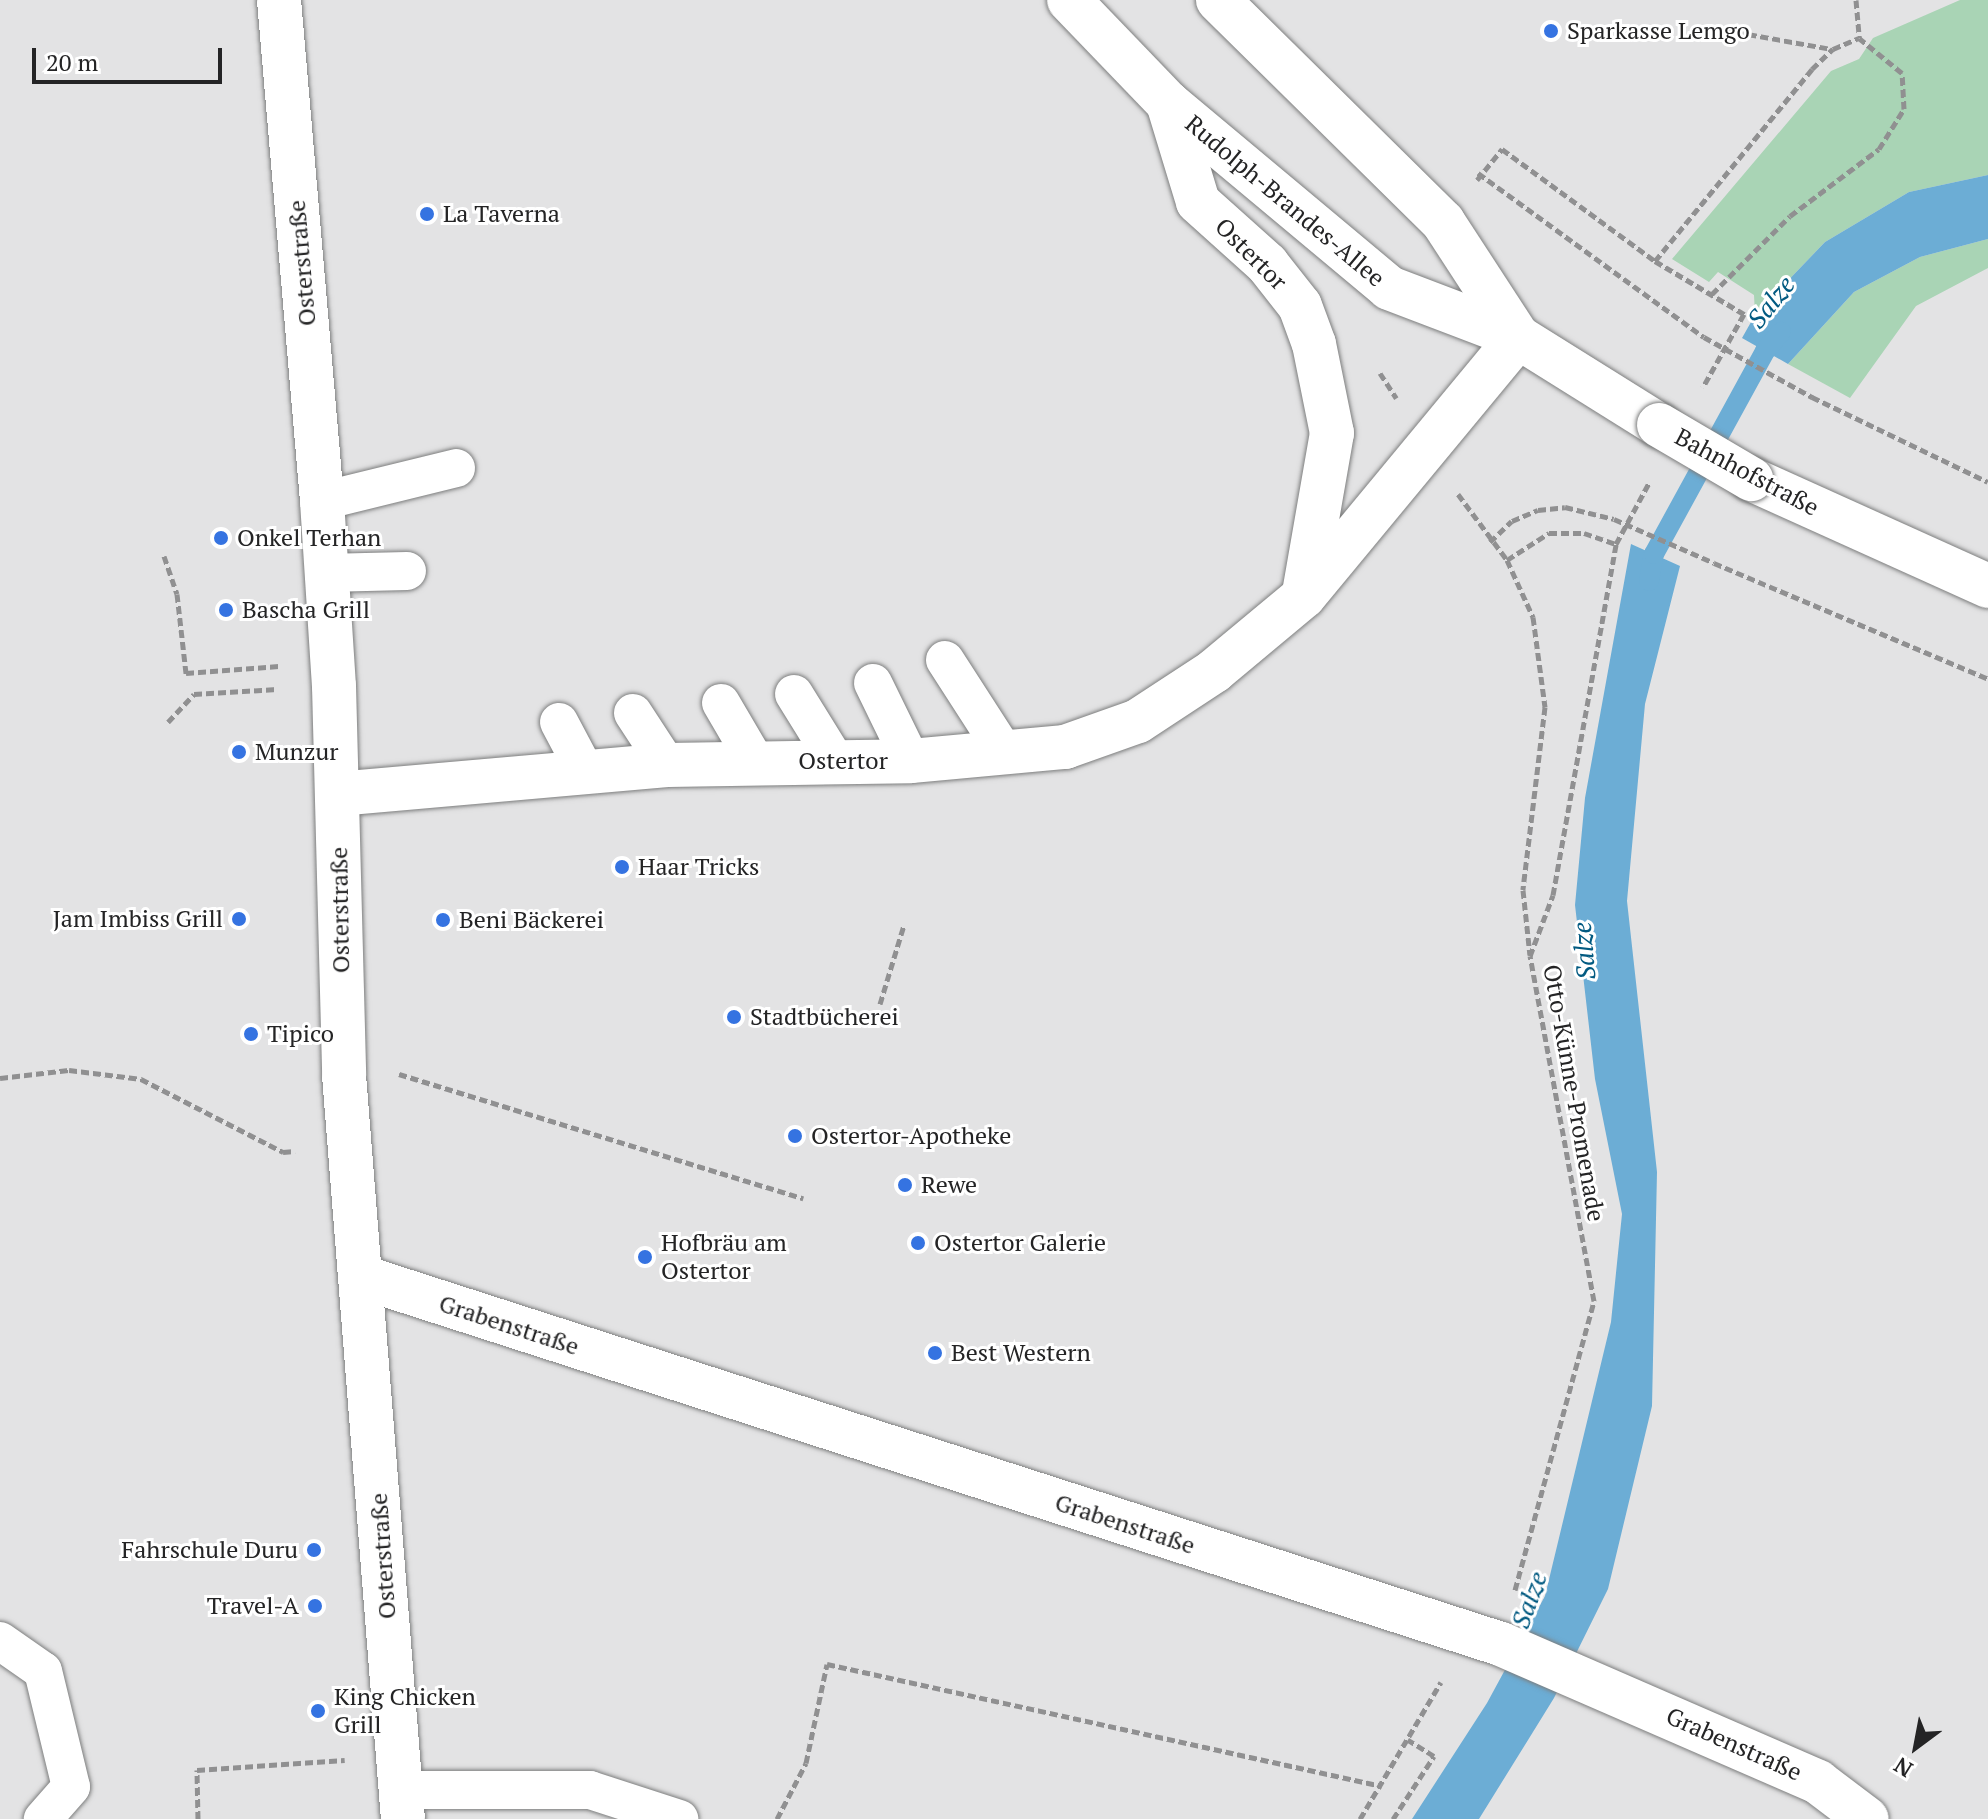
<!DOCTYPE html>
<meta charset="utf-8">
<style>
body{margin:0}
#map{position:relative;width:1988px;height:1819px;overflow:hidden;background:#e3e3e4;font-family:"PT Serif",serif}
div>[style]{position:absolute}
.green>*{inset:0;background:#a9d4b5}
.water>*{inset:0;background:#6cadd5}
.stream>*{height:20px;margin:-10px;padding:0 10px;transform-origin:10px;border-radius:10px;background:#6cadd5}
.path>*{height:5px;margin-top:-2.5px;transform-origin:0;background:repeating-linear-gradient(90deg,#909091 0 8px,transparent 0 12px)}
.roads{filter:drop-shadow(0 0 2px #7d7e7e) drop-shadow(0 0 2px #7d7e7e)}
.lane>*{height:38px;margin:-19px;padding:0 19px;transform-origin:19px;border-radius:19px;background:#fff}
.street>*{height:44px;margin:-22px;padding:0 22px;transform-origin:22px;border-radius:22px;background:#fff}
.secondary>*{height:44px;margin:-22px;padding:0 22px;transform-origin:22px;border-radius:22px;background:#fff}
.path-bridge>*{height:5px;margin-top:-2.5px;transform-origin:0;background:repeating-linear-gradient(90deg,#909091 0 8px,transparent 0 12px)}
.bridges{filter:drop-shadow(0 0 2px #7d7e7e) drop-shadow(0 0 2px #7d7e7e)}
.secondary-bridge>*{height:44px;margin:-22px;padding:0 22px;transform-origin:22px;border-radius:22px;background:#fff}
.dots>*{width:22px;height:22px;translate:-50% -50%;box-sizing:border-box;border:4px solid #fff;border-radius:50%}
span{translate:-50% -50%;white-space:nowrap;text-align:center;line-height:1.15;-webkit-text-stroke:6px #fff;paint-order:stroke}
.poi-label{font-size:24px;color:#242425}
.left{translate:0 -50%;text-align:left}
.right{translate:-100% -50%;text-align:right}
.street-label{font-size:24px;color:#242425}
.water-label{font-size:26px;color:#025a81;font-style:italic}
.north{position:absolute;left:1876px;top:1707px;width:80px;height:80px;-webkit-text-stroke:6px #fff;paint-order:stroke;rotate:212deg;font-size:22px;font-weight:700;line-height:32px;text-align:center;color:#242425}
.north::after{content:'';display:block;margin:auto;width:28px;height:36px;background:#242425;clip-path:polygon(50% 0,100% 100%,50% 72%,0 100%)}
.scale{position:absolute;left:32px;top:48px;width:190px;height:36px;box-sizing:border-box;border:4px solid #242425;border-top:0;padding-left:10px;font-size:24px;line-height:28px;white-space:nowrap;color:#242425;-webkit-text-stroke:6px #fff;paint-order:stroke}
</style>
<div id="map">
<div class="green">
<div style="clip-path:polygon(1960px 0,1988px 0,1988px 175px,1909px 192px,1825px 242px,1755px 315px,1754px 295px,1718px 272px,1709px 282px,1672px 259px,1831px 71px,1859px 59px,1873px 38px)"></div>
<div style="clip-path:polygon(1988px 239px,1988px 268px,1916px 306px,1850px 398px,1788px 364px,1854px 292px,1920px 257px)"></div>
</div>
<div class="water">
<div style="clip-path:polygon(1988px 175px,1988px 239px,1920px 257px,1854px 292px,1788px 364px,1742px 338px,1755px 315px,1825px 242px,1909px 192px)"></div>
<div style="clip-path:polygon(1631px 544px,1680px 566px,1645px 704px,1627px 901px,1657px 1172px,1652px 1406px,1608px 1589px,1554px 1698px,1479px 1819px,1412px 1819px,1487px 1703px,1545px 1596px,1611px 1322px,1622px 1214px,1595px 1079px,1575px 905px,1585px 798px)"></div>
</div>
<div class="stream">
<div style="left:1649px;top:581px;width:27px;rotate:-80deg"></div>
<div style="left:1654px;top:554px;width:231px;rotate:-61.3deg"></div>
<div style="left:1765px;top:351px;width:25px;rotate:-50deg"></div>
</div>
<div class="path">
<div style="left:1856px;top:0;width:38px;rotate:85deg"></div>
<div style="left:1725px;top:30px;width:109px;rotate:10.1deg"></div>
<div style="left:1478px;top:173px;width:279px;rotate:36deg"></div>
<div style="left:1477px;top:180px;width:40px;rotate:-51deg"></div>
<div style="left:1502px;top:149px;width:190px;rotate:36.2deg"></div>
<div style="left:1655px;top:261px;width:248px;rotate:-50.7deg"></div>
<div style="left:1812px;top:69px;width:29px;rotate:-44deg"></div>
<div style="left:1833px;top:49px;width:28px;rotate:-23deg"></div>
<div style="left:1655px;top:261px;width:104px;rotate:30.8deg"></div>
<div style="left:1744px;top:314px;width:84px;rotate:119.3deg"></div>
<div style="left:1712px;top:294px;width:110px;rotate:-45deg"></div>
<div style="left:1790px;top:216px;width:111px;rotate:-37deg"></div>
<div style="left:1879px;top:149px;width:47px;rotate:-58deg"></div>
<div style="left:1904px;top:109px;width:36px;rotate:-93deg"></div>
<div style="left:1902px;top:73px;width:55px;rotate:-140.9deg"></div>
<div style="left:1380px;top:373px;width:30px;rotate:57deg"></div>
<div style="left:1812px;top:397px;width:195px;rotate:25.8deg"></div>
<div style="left:1458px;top:494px;width:82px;rotate:53.4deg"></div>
<div style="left:1507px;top:560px;width:63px;rotate:65.5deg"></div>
<div style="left:1533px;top:617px;width:91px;rotate:82.4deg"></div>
<div style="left:1545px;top:707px;width:184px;rotate:96.9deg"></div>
<div style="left:1523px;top:890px;width:65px;rotate:83.9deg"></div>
<div style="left:1490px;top:542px;width:30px;rotate:-44deg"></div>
<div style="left:1512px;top:521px;width:28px;rotate:-23deg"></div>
<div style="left:1538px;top:510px;width:27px;rotate:-6deg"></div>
<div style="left:1565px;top:507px;width:50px;rotate:13.8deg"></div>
<div style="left:164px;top:556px;width:40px;rotate:71.1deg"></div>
<div style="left:177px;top:594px;width:80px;rotate:83.5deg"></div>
<div style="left:186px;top:673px;width:93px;rotate:-4.3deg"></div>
<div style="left:1507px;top:560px;width:50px;rotate:-32.7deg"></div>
<div style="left:1549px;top:533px;width:35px"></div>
<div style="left:1584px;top:533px;width:34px;rotate:19deg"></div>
<div style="left:1714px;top:563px;width:298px;rotate:22.9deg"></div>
<div style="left:168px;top:722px;width:38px;rotate:-47deg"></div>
<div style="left:194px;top:694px;width:83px;rotate:-3.4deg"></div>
<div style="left:880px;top:1004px;width:83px;rotate:-73.1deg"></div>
<div style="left:399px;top:1074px;width:423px;rotate:17.1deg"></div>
<div style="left:0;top:1078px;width:69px;rotate:-6.6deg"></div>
<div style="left:69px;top:1070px;width:73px;rotate:7.1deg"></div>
<div style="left:141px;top:1079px;width:160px;rotate:27.2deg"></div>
<div style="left:283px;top:1152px;width:12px;rotate:-5deg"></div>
<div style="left:1515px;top:1590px;width:300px;rotate:-74.7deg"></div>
<div style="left:1594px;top:1301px;width:351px;rotate:-100.5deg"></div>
<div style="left:1530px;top:956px;width:65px;rotate:-69.3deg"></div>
<div style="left:1553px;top:895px;width:357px;rotate:-79.8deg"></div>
<div style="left:1616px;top:544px;width:69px;rotate:-61.6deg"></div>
<div style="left:198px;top:1819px;width:49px;rotate:-91.2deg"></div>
<div style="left:197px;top:1770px;width:148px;rotate:-3.9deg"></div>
<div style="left:777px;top:1819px;width:63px;rotate:-62.6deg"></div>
<div style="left:806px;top:1763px;width:101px;rotate:-78deg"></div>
<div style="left:827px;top:1664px;width:568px;rotate:12.4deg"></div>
<div style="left:1360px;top:1819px;width:159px;rotate:-59.4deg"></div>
<div style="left:1393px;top:1819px;width:75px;rotate:-56.9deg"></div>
<div style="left:1434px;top:1756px;width:31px;rotate:-148deg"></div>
</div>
<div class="roads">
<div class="lane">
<div style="left:322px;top:501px;width:138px;rotate:-13.8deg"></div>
<div style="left:325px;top:573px;width:82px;rotate:-1.4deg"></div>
<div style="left:945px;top:660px;width:111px;rotate:57.2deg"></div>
<div style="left:873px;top:683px;width:87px;rotate:64deg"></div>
<div style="left:794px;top:694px;width:78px;rotate:58.2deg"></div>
<div style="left:721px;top:703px;width:67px;rotate:59.6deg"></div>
<div style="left:633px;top:713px;width:62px;rotate:56.8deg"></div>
<div style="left:559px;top:722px;width:58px;rotate:62.1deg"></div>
<div style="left:0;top:1641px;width:52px;rotate:34.9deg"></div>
<div style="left:43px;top:1671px;width:119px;rotate:76.4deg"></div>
<div style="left:71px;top:1787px;width:43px;rotate:131.2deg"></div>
<div style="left:401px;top:1790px;width:189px"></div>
<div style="left:590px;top:1790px;width:94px;rotate:18deg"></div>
</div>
<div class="street">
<div style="left:279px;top:0;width:503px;rotate:85.09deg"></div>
<div style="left:322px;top:501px;width:185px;rotate:86.3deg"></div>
<div style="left:334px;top:686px;width:389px;rotate:88.5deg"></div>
<div style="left:344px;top:1075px;width:746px;rotate:85.47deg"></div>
<div style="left:1168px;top:103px;width:103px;rotate:73.1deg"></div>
<div style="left:1198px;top:202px;width:93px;rotate:41.9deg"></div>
<div style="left:1267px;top:264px;width:53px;rotate:51.8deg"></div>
<div style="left:1300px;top:306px;width:40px;rotate:69.8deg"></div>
<div style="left:1314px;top:344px;width:91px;rotate:78.6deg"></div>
<div style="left:1332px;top:433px;width:163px;rotate:99.9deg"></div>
<div style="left:337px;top:794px;width:331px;rotate:-5deg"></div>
<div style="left:667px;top:765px;width:244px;rotate:-0.9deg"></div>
<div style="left:911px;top:761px;width:155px;rotate:-5.2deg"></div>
<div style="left:1065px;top:747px;width:77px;rotate:-19.6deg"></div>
<div style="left:1138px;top:721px;width:91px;rotate:-33.3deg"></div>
<div style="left:1214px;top:671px;width:117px;rotate:-39.8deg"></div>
<div style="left:1304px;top:596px;width:336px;rotate:-50.4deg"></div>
<div style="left:362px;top:1277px;width:1197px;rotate:17.86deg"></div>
<div style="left:1501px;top:1644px;width:346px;rotate:23.5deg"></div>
<div style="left:1818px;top:1782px;width:61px;rotate:37.1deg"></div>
</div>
<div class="secondary">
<div style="left:1069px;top:0;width:143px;rotate:46.1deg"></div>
<div style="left:1168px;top:103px;width:288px;rotate:39.9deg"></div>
<div style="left:1389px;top:288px;width:138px;rotate:20.8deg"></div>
<div style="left:1518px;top:337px;width:166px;rotate:32deg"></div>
<div style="left:1218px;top:0;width:316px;rotate:44.6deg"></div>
<div style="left:1443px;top:222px;width:137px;rotate:56.9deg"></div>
<div style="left:1751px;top:479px;width:260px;rotate:24.3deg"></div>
</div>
</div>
<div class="path-bridge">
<div style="left:1704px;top:337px;width:124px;rotate:29.1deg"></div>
<div style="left:1614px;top:519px;width:109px;rotate:23.7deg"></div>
</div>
<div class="bridges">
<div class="secondary-bridge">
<div style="left:1659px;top:425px;width:107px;rotate:30.4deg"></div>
</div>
</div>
<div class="dots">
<div style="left:1551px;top:31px;background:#3573e1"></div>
<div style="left:427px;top:214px;background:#3573e1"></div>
<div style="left:221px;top:538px;background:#3573e1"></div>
<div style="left:226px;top:610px;background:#3573e1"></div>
<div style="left:239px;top:752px;background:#3573e1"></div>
<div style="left:622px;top:867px;background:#3573e1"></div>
<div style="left:239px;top:919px;background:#3573e1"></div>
<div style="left:443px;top:920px;background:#3573e1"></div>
<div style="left:734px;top:1017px;background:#3573e1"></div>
<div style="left:251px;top:1034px;background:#3573e1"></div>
<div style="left:795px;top:1136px;background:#3573e1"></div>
<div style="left:905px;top:1185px;background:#3573e1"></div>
<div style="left:918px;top:1243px;background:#3573e1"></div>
<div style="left:645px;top:1257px;background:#3573e1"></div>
<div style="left:935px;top:1353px;background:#3573e1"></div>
<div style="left:314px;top:1550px;background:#3573e1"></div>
<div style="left:315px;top:1606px;background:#3573e1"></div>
<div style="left:318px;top:1711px;background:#3573e1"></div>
</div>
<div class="poi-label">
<span class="left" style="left:1567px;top:31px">Sparkasse Lemgo</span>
<span class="left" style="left:443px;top:214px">La Taverna</span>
<span class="left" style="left:237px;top:538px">Onkel Terhan</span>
<span class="left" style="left:242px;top:610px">Bascha Grill</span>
<span class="left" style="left:255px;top:752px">Munzur</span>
<span class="left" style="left:638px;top:867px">Haar Tricks</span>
<span class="right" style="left:223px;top:919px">Jam Imbiss Grill</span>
<span class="left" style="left:459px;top:920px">Beni Bäckerei</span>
<span class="left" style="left:750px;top:1017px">Stadtbücherei</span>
<span class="left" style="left:267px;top:1034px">Tipico</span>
<span class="left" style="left:811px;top:1136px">Ostertor-Apotheke</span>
<span class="left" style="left:921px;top:1185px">Rewe</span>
<span class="left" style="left:661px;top:1257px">Hofbräu am<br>Ostertor</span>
<span class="left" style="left:934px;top:1243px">Ostertor Galerie</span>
<span class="left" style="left:951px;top:1353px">Best Western</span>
<span class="right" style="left:298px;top:1550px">Fahrschule Duru</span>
<span class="right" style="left:299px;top:1606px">Travel-A</span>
<span class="left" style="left:334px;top:1711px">King Chicken<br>Grill</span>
</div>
<div class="street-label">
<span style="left:1285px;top:201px;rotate:40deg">Rudolph-Brandes-Allee</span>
<span style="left:1251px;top:254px;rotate:45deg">Ostertor</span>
<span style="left:302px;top:263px;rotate:-95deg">Osterstraße</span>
<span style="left:1747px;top:472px;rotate:28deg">Bahnhofstraße</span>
<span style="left:843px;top:761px">Ostertor</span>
<span style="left:340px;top:910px;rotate:-91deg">Osterstraße</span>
<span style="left:1574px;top:1093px;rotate:80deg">Otto-Künne-Promenade</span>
<span style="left:509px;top:1325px;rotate:18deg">Grabenstraße</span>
<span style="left:1125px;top:1524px;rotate:18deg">Grabenstraße</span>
<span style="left:383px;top:1556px;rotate:-94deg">Osterstraße</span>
<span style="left:1734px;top:1744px;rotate:24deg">Grabenstraße</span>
</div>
<div class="water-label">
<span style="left:1771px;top:302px;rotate:-51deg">Salze</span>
<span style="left:1584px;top:951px;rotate:-95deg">Salze</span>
<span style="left:1529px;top:1600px;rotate:-70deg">Salze</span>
</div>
<div class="north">N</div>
<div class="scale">20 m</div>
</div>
